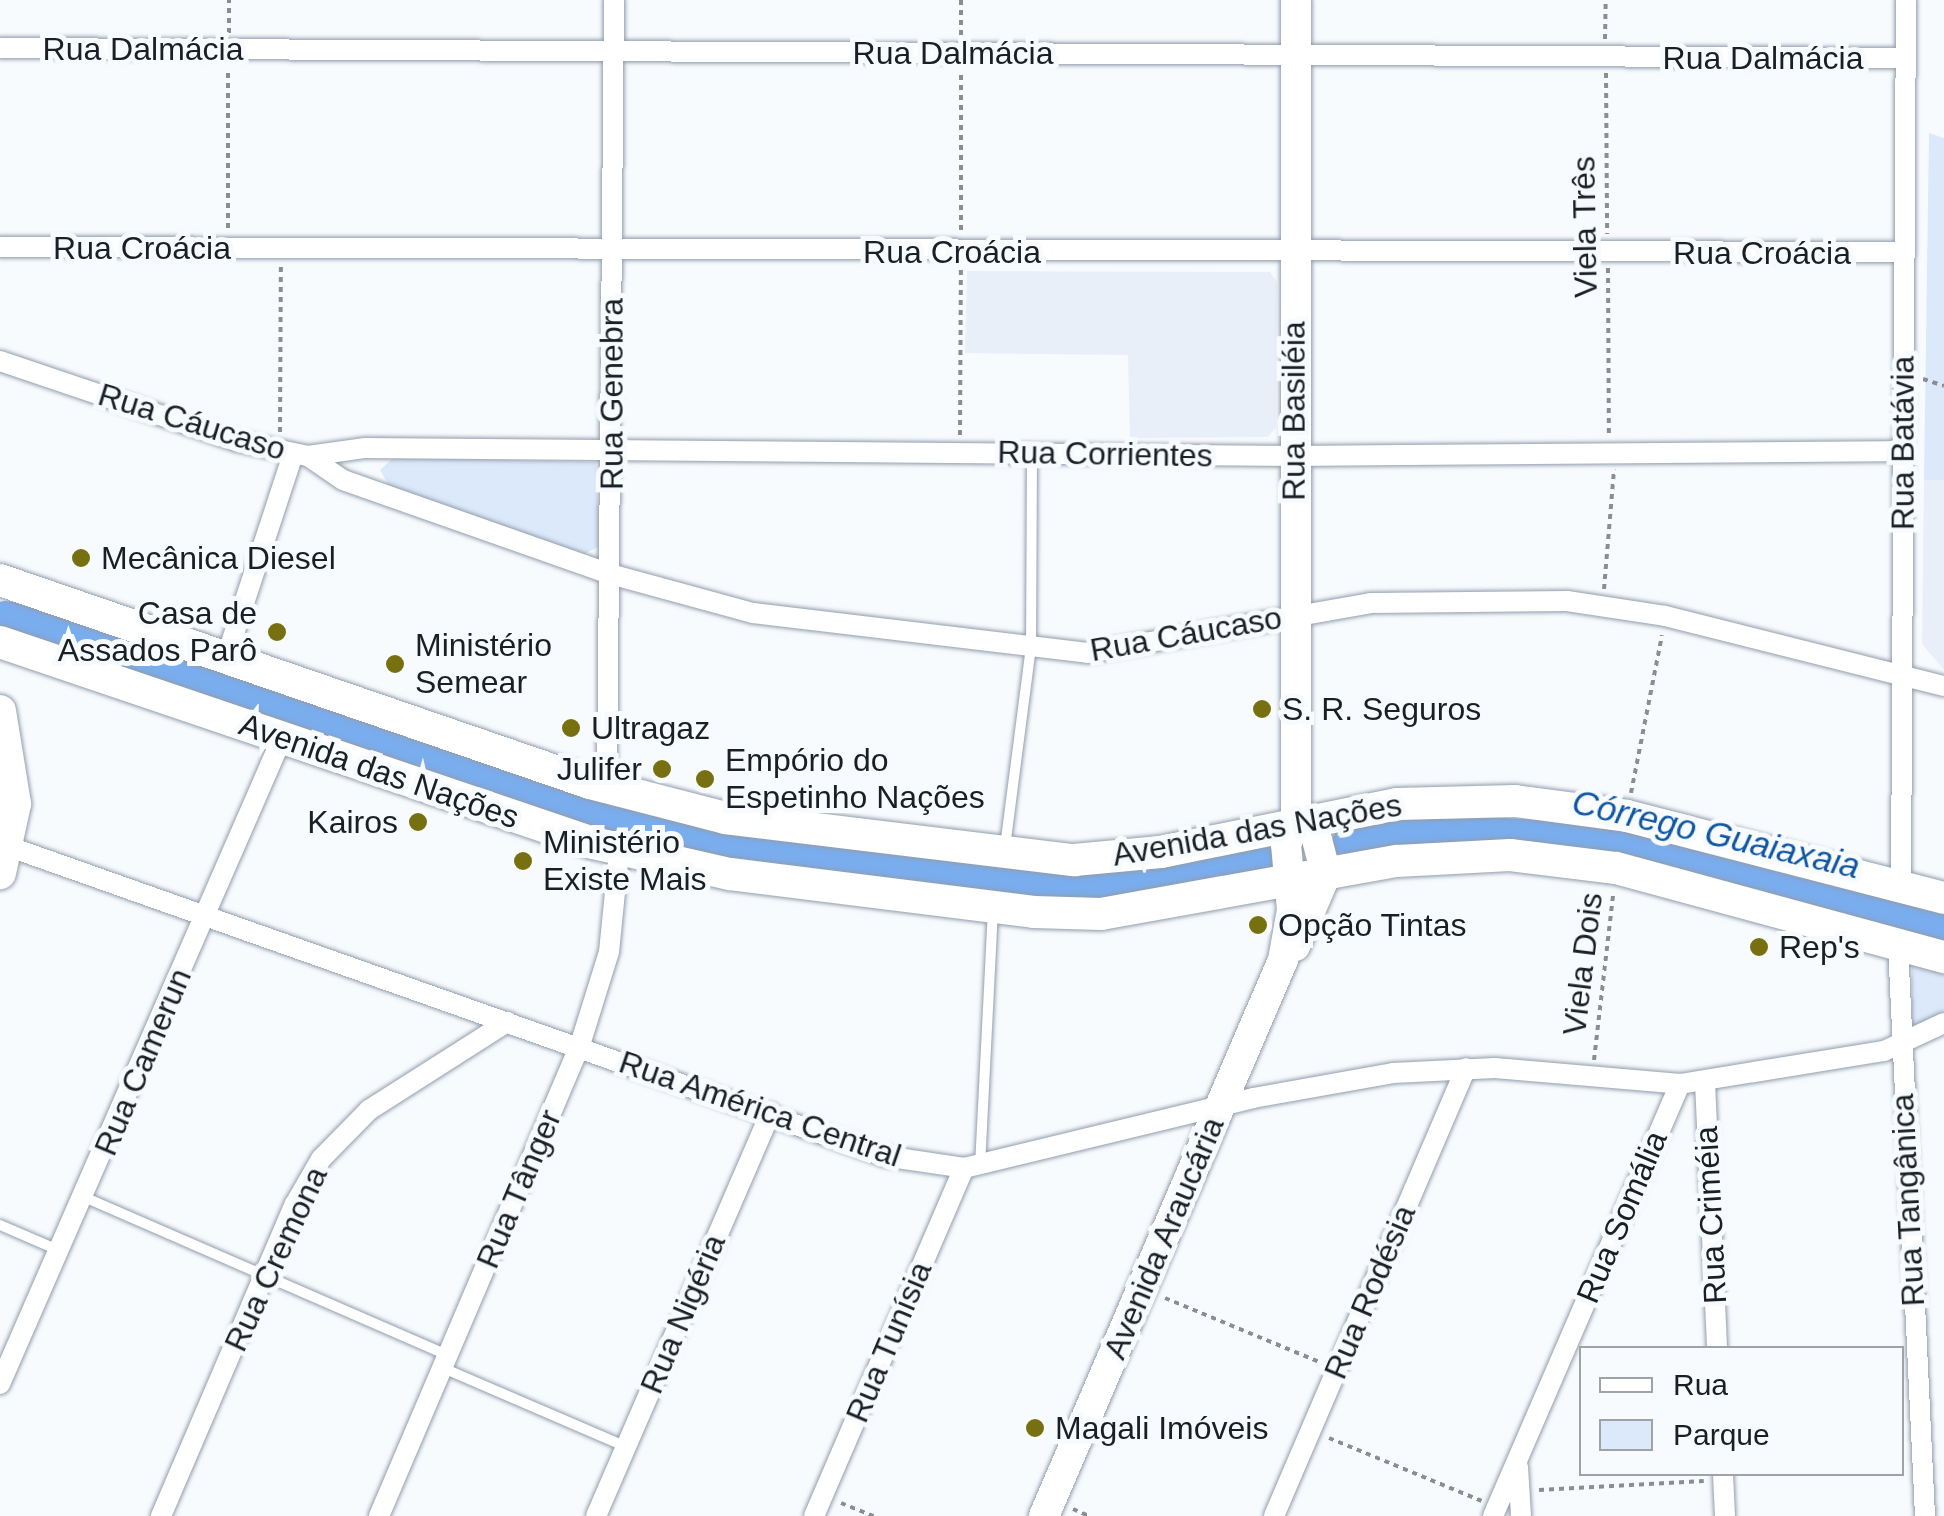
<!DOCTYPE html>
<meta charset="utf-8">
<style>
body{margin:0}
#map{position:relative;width:1944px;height:1516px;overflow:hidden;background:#f8fbfe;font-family:Arial,sans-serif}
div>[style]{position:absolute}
.built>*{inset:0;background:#e8eff8}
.green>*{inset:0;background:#dce9fa}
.river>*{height:32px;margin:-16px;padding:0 16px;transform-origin:16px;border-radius:16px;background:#7aadee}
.path>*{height:4px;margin-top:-2px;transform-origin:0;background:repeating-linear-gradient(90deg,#8a8e92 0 5px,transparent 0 10px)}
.roads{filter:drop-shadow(0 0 2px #919dac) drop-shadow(0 0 2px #919dac)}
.lane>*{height:10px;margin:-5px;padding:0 5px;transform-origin:5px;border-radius:5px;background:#fff}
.street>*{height:20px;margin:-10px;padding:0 10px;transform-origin:10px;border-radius:10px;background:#fff}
.secondary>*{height:30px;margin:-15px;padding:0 15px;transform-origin:15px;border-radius:15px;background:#fff}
.primary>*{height:32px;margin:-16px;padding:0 16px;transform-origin:16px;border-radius:16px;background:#fff}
.dots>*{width:28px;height:28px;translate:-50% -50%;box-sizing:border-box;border:5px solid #f8fbfe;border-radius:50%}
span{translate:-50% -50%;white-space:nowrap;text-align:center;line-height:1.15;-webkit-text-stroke:10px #f8fbfe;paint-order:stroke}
.street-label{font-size:32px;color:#1a1f25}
.poi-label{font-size:32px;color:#1a1f25}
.left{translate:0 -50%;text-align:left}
.right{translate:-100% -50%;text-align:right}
.water-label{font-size:35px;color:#0e56a3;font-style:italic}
.legend{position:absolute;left:1579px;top:1346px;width:325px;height:130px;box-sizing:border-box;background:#f8fbfe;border:2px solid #9fa3a7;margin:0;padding:12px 18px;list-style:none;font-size:30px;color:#1a1f25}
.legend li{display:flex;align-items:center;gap:20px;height:50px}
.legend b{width:50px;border:2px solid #9fa3a7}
</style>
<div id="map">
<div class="built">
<div style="clip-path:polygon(967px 271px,1270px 272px,1277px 282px,1276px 427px,1268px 437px,1130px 438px,1128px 355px,965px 353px)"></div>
<div style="clip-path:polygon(1924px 480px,1944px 480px,1944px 670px,1922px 644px)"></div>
</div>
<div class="green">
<div style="clip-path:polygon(1929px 133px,1944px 138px,1944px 480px,1924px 480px)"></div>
<div style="clip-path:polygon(393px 458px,596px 462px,600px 546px,584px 554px,389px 486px,380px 470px)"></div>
<div style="clip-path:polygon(1912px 963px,1944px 970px,1944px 1012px,1918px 1025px,1912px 1024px)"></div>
</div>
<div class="river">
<div style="left:5px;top:617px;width:30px;rotate:6deg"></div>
<div style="left:35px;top:620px;width:596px;rotate:18.98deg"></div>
<div style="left:599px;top:814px;width:103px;rotate:14.6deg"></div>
<div style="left:699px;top:840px;width:362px;rotate:7.1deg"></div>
<div style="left:1058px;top:885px;width:78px;rotate:-2.2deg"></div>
<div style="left:1136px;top:882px;width:130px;rotate:-10.6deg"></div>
<div style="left:1348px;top:843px;width:97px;rotate:-7.1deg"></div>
<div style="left:1444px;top:831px;width:145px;rotate:2.8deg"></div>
<div style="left:1589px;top:838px;width:366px;rotate:14.4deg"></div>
</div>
<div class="path">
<div style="left:229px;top:33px;width:33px;rotate:-90deg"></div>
<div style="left:961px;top:35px;width:35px;rotate:-90deg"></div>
<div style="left:1605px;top:39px;width:39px;rotate:-89deg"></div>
<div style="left:1606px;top:73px;width:161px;rotate:89.6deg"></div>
<div style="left:228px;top:228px;width:160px;rotate:-90deg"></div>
<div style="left:961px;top:230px;width:160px;rotate:-90deg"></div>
<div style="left:1608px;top:268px;width:166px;rotate:89.7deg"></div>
<div style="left:1923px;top:379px;width:22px;rotate:18deg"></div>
<div style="left:280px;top:432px;width:165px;rotate:-89.7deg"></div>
<div style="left:960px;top:435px;width:165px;rotate:-89.7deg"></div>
<div style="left:1604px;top:589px;width:120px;rotate:-85.2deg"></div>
<div style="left:1631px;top:793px;width:161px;rotate:-78.9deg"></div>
<div style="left:1594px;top:1060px;width:166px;rotate:-83.4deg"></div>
<div style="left:1165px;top:1298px;width:170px;rotate:22.5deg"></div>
<div style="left:1329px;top:1438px;width:165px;rotate:22.4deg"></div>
<div style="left:1539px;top:1490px;width:165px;rotate:-3.1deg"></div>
<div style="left:841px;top:1503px;width:35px;rotate:22deg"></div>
<div style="left:1073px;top:1509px;width:17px;rotate:24deg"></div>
</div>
<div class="roads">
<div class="lane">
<div style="left:1005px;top:847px;width:201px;rotate:-82.6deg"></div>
<div style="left:1031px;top:648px;width:195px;rotate:-89.7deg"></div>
<div style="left:980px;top:1166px;width:253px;rotate:-87.1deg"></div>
<div style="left:84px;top:1197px;width:397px;rotate:23.5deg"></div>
<div style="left:0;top:1225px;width:63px;rotate:23.3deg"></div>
<div style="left:443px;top:1368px;width:199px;rotate:23.3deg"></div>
</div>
<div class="street">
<div style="left:0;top:48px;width:1906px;rotate:0.3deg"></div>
<div style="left:0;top:247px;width:1904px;rotate:0.15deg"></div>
<div style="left:0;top:361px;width:249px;rotate:18.7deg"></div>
<div style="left:236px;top:441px;width:74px;rotate:11.8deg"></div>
<div style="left:308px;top:456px;width:42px;rotate:34.4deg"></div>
<div style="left:343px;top:480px;width:283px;rotate:19.4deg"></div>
<div style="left:610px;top:574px;width:148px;rotate:15.3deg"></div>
<div style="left:753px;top:613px;width:337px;rotate:6.8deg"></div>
<div style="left:1088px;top:653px;width:287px;rotate:-10deg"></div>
<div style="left:1371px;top:603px;width:196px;rotate:-0.6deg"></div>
<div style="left:1567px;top:601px;width:99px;rotate:8.7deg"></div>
<div style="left:1665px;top:616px;width:288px;rotate:14.1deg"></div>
<div style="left:308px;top:456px;width:58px;rotate:-8deg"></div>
<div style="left:365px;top:448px;width:929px;rotate:0.49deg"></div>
<div style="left:1294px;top:456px;width:609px;rotate:-0.47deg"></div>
<div style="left:226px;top:658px;width:215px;rotate:-71.8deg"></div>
<div style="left:607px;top:788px;width:788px;rotate:-89.49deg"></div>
<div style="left:10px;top:847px;width:927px;rotate:19.47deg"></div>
<div style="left:884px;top:1156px;width:81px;rotate:8.5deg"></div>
<div style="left:964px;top:1168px;width:297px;rotate:-13.6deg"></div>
<div style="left:1253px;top:1098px;width:142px;rotate:-10.1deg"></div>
<div style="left:1393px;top:1073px;width:102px;rotate:-2.8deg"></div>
<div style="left:1495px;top:1068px;width:186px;rotate:4.9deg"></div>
<div style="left:1680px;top:1084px;width:207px;rotate:-9.2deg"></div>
<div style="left:1884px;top:1051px;width:66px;rotate:-25deg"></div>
<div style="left:1901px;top:887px;width:887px;rotate:-89.68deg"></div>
<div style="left:1898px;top:945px;width:572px;rotate:87.29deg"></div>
<div style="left:1705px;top:1082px;width:266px;rotate:87.4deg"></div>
<div style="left:0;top:1384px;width:705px;rotate:-66.42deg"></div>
<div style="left:1518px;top:1467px;width:49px;rotate:86.5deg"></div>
<div style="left:1723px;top:1474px;width:42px;rotate:87.3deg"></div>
<div style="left:161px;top:1516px;width:340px;rotate:-66.8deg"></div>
<div style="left:295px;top:1204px;width:52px;rotate:-60deg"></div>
<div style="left:321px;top:1159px;width:69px;rotate:-45.6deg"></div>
<div style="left:369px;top:1110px;width:164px;rotate:-32.5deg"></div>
<div style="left:379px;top:1516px;width:512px;rotate:-66.89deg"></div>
<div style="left:580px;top:1045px;width:97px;rotate:-72.7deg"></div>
<div style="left:609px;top:952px;width:101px;rotate:-84.3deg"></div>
<div style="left:596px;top:1516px;width:439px;rotate:-66.6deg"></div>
<div style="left:814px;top:1516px;width:379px;rotate:-66.7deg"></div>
<div style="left:1274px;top:1516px;width:487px;rotate:-66.8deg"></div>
<div style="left:1493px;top:1516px;width:471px;rotate:-66.6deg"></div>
</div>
<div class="secondary">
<div style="left:1296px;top:822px;width:822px;rotate:-90deg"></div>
<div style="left:1295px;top:946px;width:78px;rotate:-66.7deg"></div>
<div style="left:1326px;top:874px;width:43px;rotate:-104.7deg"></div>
<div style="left:1315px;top:832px;width:21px;rotate:-152deg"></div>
<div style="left:1044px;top:1516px;width:605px;rotate:-66.74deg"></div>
<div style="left:1283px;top:960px;width:51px;rotate:-79.8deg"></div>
<div style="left:1292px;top:910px;width:66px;rotate:-95.2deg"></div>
<div style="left:1286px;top:844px;width:24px;rotate:-66deg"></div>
</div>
<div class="primary">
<div style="left:0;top:580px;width:624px;rotate:18.99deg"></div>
<div style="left:590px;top:783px;width:139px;rotate:14.5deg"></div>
<div style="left:725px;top:818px;width:352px;rotate:6.9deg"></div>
<div style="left:1074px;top:860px;width:87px;rotate:-5.3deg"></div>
<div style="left:1161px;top:852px;width:241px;rotate:-11.5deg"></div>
<div style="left:1397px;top:804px;width:118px;rotate:-1.5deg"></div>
<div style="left:1515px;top:801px;width:113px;rotate:7.6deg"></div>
<div style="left:1627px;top:816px;width:327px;rotate:14.5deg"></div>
<div style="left:0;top:642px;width:626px;rotate:18.72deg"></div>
<div style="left:593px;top:843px;width:140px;rotate:12.8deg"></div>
<div style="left:730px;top:874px;width:306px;rotate:7.1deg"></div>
<div style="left:1034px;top:912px;width:67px;rotate:1.7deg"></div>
<div style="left:1101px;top:914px;width:301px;rotate:-10.2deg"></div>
<div style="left:1397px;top:861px;width:113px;rotate:-3deg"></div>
<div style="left:1510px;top:855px;width:107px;rotate:7deg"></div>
<div style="left:1616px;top:868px;width:340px;rotate:15.2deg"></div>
<div style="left:0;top:711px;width:94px;rotate:80.8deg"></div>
<div style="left:15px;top:804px;width:71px;rotate:102.3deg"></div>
</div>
</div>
<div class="dots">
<div style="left:81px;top:558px;background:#777010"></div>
<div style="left:277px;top:632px;background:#777010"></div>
<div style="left:395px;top:664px;background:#777010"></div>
<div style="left:1262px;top:709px;background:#777010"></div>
<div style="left:571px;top:728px;background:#777010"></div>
<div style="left:662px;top:769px;background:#777010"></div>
<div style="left:705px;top:779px;background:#777010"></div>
<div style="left:418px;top:822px;background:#777010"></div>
<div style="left:523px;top:861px;background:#777010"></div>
<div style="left:1258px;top:925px;background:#777010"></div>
<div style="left:1759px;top:947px;background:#777010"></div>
<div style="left:1035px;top:1428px;background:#777010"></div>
</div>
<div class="street-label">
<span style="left:143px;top:49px">Rua Dalmácia</span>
<span style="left:953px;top:53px">Rua Dalmácia</span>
<span style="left:1763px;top:58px">Rua Dalmácia</span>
<span style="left:1585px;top:227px;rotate:-91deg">Viela Três</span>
<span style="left:142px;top:248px">Rua Croácia</span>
<span style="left:952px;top:252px">Rua Croácia</span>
<span style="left:1762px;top:253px">Rua Croácia</span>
<span style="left:612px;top:394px;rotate:-90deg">Rua Genebra</span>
<span style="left:1294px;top:411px;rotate:-90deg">Rua Basiléia</span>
<span style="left:192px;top:422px;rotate:17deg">Rua Cáucaso</span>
<span style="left:1903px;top:443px;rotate:-90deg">Rua Batávia</span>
<span style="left:1105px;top:454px;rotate:1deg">Rua Corrientes</span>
<span style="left:1186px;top:634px;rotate:-10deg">Rua Cáucaso</span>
<span style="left:379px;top:771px;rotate:19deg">Avenida das Nações</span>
<span style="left:1257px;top:830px;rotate:-10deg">Avenida das Nações</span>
<span style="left:1583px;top:964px;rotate:-83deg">Viela Dois</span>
<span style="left:143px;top:1062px;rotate:-67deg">Rua Camerun</span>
<span style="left:760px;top:1109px;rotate:19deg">Rua América Central</span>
<span style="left:519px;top:1189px;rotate:-67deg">Rua Tânger</span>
<span style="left:1908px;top:1200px;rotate:-93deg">Rua Tangânica</span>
<span style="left:1711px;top:1215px;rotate:-93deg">Rua Criméia</span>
<span style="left:1622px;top:1217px;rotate:-67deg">Rua Somália</span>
<span style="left:1164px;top:1238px;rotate:-67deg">Avenida Araucária</span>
<span style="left:276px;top:1259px;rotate:-65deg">Rua Cremona</span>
<span style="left:1370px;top:1292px;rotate:-67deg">Rua Rodésia</span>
<span style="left:683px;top:1314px;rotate:-67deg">Rua Nigéria</span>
<span style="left:889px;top:1342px;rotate:-67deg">Rua Tunísia</span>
</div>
<div class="poi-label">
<span class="left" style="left:101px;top:558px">Mecânica Diesel</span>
<span class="right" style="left:257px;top:632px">Casa de<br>Assados Parô</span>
<span class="left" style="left:415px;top:664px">Ministério<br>Semear</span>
<span class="left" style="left:1282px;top:709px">S. R. Seguros</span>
<span class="left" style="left:591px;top:728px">Ultragaz</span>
<span class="left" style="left:725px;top:779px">Empório do<br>Espetinho Nações</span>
<span class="right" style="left:642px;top:769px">Julifer</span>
<span class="right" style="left:398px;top:822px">Kairos</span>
<span class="left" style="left:543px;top:861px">Ministério<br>Existe Mais</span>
<span class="left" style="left:1278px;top:925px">Opção Tintas</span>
<span class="left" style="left:1779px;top:947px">Rep's</span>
<span class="left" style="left:1055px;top:1428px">Magali Imóveis</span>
</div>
<div class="water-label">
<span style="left:1716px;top:834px;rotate:13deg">Córrego Guaiaxaia</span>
</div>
<ul class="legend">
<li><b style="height:12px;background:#fff"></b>Rua</li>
<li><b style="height:28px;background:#dce9fa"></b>Parque</li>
</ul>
</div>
